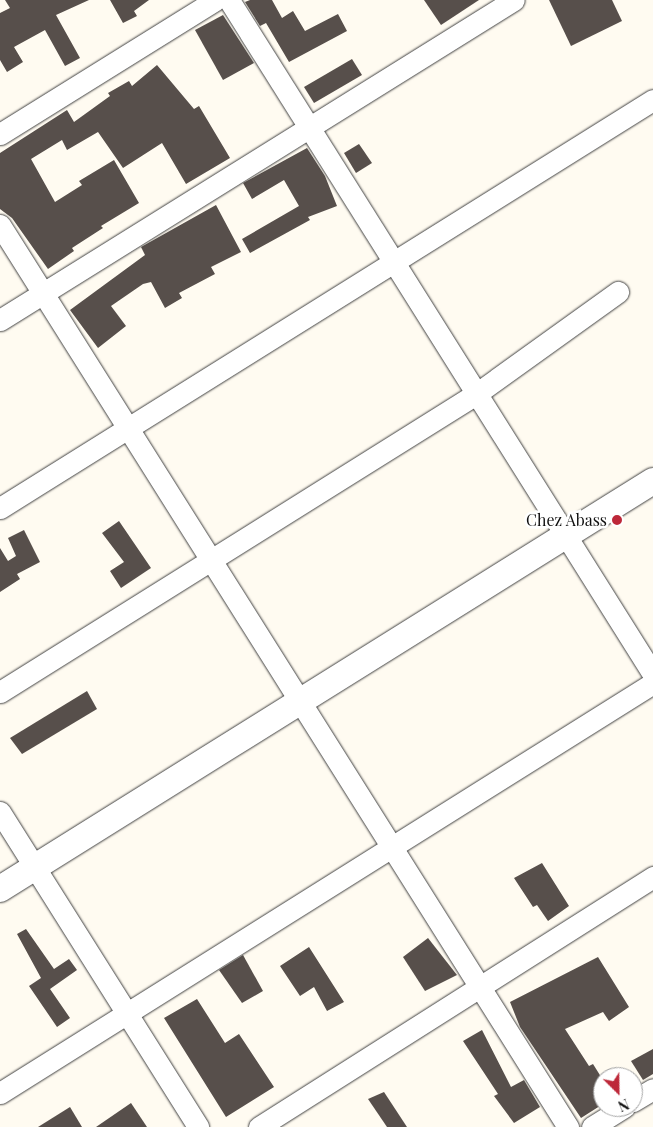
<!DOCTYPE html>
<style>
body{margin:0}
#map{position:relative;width:653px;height:1127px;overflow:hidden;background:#fffbf1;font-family:"Playfair Display",serif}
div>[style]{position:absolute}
.building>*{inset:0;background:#574f4b}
.roads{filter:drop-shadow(0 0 1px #424242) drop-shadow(0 0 1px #424242)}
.minor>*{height:21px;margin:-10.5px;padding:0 10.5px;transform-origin:10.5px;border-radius:10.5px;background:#fff}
.tertiary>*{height:26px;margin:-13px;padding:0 13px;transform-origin:13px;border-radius:13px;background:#fff}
.dots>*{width:14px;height:14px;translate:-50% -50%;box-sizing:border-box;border:2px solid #fff;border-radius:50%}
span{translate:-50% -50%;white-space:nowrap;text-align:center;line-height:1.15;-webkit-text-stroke:5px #fff;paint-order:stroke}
.poi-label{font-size:16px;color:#0f0f0f}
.right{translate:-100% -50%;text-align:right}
.north{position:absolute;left:593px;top:1067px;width:50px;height:50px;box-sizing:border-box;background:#fff;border:1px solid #9f9f9f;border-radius:50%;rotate:157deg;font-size:14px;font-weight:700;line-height:20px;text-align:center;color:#0f0f0f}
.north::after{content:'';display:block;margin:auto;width:18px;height:22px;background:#bd2839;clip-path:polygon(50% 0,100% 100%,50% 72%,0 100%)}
</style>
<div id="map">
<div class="building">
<div style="clip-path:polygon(5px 0,89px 0,56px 15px,80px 58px,65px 66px,45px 30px,14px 47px,23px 62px,7px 72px,0 60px,0 13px,10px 8px)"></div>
<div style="clip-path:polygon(110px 0,149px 0,134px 11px,137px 16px,123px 23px)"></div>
<div style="clip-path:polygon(250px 0,272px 0,282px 18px,293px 11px,305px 31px,338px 14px,347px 31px,289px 62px,266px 23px,260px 26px,245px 2px)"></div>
<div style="clip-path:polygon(424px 0,479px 0,441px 25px)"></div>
<div style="clip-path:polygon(549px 0,612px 0,622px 21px,571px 46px)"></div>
<div style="clip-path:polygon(223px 15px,254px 63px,223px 80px,195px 30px)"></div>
<div style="clip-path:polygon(352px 59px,362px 75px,314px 103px,304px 87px)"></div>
<div style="clip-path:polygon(157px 65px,194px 109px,199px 106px,230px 158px,186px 184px,162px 143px,123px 168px,98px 132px,67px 150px,62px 140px,31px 159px,55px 202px,82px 185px,79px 181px,114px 160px,139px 203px,101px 226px,103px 228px,72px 248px,74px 251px,48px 269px,12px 218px,0 209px,0 153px,67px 110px,74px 122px,110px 96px,108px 93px,129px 81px,132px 86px)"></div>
<div style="clip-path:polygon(359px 144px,372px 163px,356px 173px,344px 153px)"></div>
<div style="clip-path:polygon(307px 148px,325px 176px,337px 206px,308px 217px,310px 220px,250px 253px,242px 239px,299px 206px,284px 180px,252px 199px,243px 183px)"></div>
<div style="clip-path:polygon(216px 205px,241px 252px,211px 267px,215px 274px,179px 293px,182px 298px,165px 308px,151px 282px,143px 284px,111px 306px,126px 326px,98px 348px,70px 310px,145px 255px,141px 247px)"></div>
<div style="clip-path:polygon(119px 521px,151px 568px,121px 588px,110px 571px,124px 562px,102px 533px)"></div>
<div style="clip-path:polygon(24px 530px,40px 562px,17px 574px,20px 579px,0 592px,0 548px,8px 561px,16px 556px,8px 538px)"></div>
<div style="clip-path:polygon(87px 691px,97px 709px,22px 754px,10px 738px)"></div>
<div style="clip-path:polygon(542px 863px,569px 906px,548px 921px,537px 905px,533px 907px,514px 878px)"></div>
<div style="clip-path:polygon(26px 929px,54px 969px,69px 959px,77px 970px,50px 989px,70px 1018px,57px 1027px,29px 986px,41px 978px,17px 934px)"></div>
<div style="clip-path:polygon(428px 938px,457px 975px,425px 991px,403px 957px)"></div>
<div style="clip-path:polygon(309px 947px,344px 1002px,327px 1011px,314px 987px,300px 996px,280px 966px)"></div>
<div style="clip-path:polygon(243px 955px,263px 991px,242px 1003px,219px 970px)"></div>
<div style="clip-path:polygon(598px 957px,629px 1007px,609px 1021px,603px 1012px,565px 1029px,589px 1066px,593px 1064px,603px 1080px,603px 1104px,581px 1118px,520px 1027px,510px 1002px)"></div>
<div style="clip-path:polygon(197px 999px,225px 1043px,239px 1034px,274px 1087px,226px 1117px,164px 1018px)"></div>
<div style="clip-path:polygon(482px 1030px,511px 1087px,524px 1080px,540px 1107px,514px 1123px,494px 1096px,498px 1094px,463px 1041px)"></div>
<div style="clip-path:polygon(653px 1049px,653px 1074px,643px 1080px,631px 1061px)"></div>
<div style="clip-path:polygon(384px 1092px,407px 1127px,387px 1127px,368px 1099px)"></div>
<div style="clip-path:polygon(131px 1103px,147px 1127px,96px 1127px)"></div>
<div style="clip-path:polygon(70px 1107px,82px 1127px,38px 1127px)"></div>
</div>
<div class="roads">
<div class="minor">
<div style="left:229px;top:0;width:796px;rotate:57.83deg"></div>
<div style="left:0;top:134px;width:253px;rotate:-31.9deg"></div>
<div style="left:0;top:225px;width:1066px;rotate:57.8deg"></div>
<div style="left:0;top:320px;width:605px;rotate:-31.91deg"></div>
<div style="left:0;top:508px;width:770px;rotate:-32deg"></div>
<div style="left:0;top:692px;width:562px;rotate:-32.05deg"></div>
<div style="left:476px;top:394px;width:175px;rotate:-35.7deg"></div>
<div style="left:0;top:812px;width:372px;rotate:57.8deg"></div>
<div style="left:0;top:1093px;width:771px;rotate:-32.12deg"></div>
<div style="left:633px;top:1101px;width:23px;rotate:-31deg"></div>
<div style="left:259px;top:1127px;width:467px;rotate:-32.4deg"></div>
<div style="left:592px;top:1127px;width:38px;rotate:-32deg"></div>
</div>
<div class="tertiary">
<div style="left:0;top:889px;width:770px;rotate:-32deg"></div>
</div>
</div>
<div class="dots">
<div style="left:617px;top:520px;background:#bd2839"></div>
</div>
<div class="poi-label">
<span class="right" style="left:607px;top:520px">Chez Abass</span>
</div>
<div class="north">N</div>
</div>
